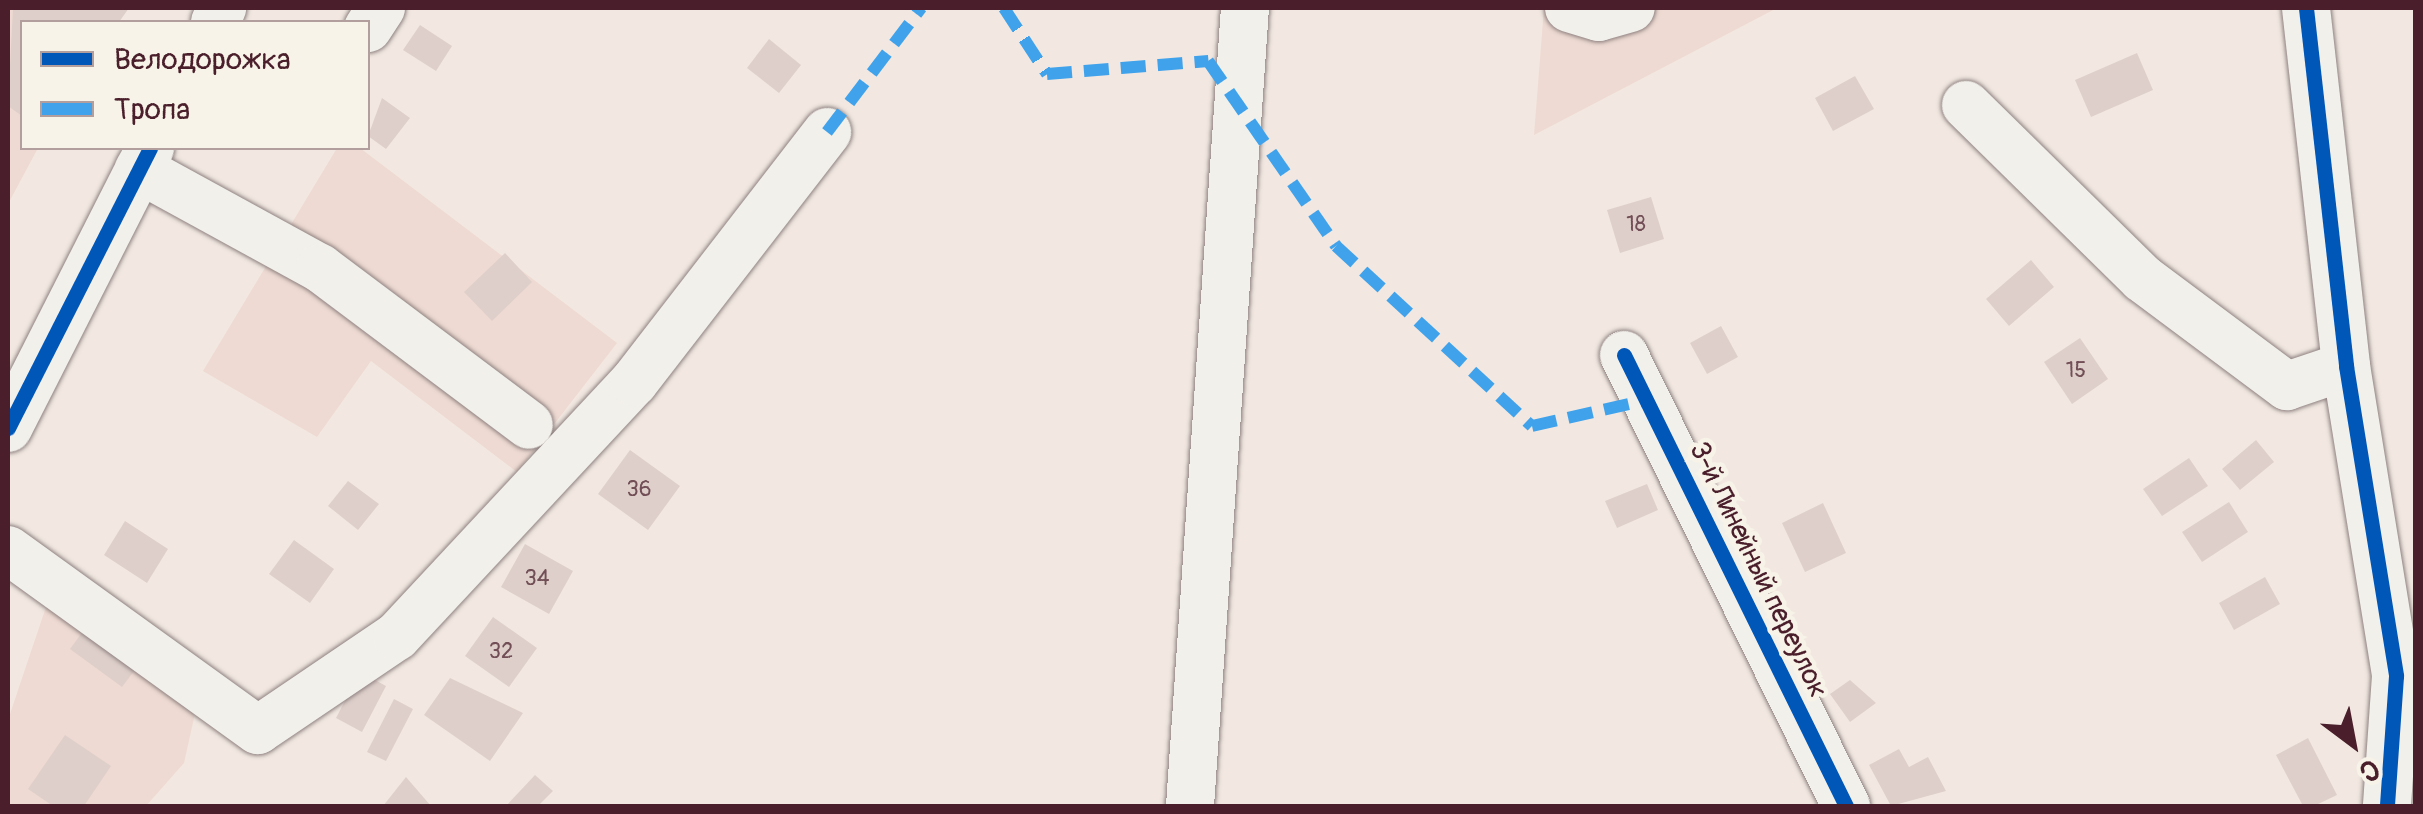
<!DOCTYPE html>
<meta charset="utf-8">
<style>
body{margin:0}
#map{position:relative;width:2423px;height:814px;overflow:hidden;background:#f2e8e1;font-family:Pangolin,sans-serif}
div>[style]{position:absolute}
.built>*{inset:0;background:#eedad2}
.building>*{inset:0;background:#decfca}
.roads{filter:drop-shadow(0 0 2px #8e8180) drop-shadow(0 0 2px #8e8180)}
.minor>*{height:48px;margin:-24px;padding:0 24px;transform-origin:24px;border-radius:24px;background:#f2f0eb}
.quiet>*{height:12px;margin-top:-6px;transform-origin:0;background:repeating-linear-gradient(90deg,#40a2eb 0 25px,transparent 0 37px)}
.cycleway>*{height:15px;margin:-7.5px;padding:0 7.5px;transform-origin:7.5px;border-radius:7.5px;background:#0057b8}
span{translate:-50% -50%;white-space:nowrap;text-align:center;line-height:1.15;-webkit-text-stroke:9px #f7f3e8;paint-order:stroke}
.number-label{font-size:22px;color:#724f56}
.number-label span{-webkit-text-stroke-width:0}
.street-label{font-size:28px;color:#4a1f2b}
.frame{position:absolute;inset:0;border:10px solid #4a1f2b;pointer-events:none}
.legend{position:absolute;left:20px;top:20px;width:350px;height:130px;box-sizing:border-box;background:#f7f3e8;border:2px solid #b29e9c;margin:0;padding:12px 18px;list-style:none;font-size:30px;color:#4a1f2b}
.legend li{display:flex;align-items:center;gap:20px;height:50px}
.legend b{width:50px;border:2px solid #b29e9c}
.north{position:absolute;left:2303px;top:694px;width:100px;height:100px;-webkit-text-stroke:8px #f7f3e8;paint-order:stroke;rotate:148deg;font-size:28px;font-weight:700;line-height:40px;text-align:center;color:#4a1f2b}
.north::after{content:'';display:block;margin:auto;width:35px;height:45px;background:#4a1f2b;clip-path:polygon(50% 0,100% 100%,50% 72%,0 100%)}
</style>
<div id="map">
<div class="built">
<div style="clip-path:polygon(8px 8px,115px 8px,106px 22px,22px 22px,22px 148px,38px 148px,8px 204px)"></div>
<div style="clip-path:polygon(1544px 8px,1777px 8px,1534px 135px)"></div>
<div style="clip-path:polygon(337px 148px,360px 148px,617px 343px,517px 472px,371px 361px,317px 437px,203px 371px)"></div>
<div style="clip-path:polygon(51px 592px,196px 709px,184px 763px,146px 806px,8px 806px,8px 720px)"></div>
</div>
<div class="building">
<div style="clip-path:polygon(13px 8px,129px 8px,119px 22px,22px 22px,22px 116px,8px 106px)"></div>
<div style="clip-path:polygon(420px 25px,452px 46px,436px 71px,403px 50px)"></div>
<div style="clip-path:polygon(769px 39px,801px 65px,779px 93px,747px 68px)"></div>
<div style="clip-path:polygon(2137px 53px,2153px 90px,2091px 117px,2075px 80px)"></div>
<div style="clip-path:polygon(1855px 76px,1874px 109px,1833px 131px,1815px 98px)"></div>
<div style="clip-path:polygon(382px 98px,410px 118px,386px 149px,368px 136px)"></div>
<div style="clip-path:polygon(1651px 197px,1664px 239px,1620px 253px,1607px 210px)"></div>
<div style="clip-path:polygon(505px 253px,532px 282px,492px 321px,464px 292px)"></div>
<div style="clip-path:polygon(2031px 260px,2054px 287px,2009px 326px,1986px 299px)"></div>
<div style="clip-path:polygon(1721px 326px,1738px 357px,1707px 374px,1690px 343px)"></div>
<div style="clip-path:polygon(2080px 338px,2108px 379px,2072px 404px,2044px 362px)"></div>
<div style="clip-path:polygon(2256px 440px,2274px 462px,2240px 490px,2222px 469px)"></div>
<div style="clip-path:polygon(630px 450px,680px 486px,648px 530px,598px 494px)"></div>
<div style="clip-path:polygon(2189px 458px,2208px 486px,2162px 516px,2143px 489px)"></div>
<div style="clip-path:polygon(348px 481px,379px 504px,358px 530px,328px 506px)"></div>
<div style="clip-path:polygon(1647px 484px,1658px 510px,1617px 528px,1605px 501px)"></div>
<div style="clip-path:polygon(2229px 502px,2248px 532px,2202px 562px,2182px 532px)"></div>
<div style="clip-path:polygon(1823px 503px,1846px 553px,1805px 572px,1782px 523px)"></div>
<div style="clip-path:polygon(125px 521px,168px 549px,147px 583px,104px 555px)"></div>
<div style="clip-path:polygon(294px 540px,334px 569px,310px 603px,269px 574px)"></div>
<div style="clip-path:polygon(525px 544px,573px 571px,549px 614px,501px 587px)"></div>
<div style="clip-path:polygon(2265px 577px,2280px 604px,2234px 630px,2219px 603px)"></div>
<div style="clip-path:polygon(95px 615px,147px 654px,122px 687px,70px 649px)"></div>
<div style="clip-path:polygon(493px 617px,537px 648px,509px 687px,465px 656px)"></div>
<div style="clip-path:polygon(360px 672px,386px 686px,362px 732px,336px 718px)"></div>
<div style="clip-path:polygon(450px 678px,523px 713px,490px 761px,424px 715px)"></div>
<div style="clip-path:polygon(1850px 680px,1876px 703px,1850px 722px,1830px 694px)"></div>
<div style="clip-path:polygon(394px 699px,413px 709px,386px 761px,367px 752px)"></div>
<div style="clip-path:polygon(65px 735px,111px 766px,84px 806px,53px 806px,28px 789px)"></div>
<div style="clip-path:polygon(2308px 738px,2337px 795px,2314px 806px,2303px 806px,2276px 755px)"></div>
<div style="clip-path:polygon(1899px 749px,1909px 767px,1928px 757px,1946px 791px,1891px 806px,1869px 765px)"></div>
<div style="clip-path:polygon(535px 775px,553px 791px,538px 806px,506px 806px)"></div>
<div style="clip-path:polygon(406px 777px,431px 806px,383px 806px)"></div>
</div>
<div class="roads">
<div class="minor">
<div style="left:1569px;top:8px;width:31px;rotate:17deg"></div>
<div style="left:1599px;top:17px;width:33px;rotate:-16deg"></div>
<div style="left:2306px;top:8px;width:360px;rotate:83.6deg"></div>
<div style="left:2346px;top:366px;width:314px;rotate:80.8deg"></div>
<div style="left:2396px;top:676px;width:130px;rotate:94deg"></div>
<div style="left:215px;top:22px;width:16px;rotate:-63deg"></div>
<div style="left:368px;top:28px;width:24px;rotate:-57deg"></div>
<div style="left:1966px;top:105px;width:247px;rotate:44.5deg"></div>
<div style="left:2142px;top:278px;width:181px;rotate:36.7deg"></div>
<div style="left:2287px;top:386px;width:62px;rotate:-18.7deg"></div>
<div style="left:139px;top:169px;width:206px;rotate:28.7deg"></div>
<div style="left:320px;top:268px;width:261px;rotate:36.9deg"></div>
<div style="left:1624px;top:355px;width:503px;rotate:63.79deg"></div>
<div style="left:8px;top:428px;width:314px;rotate:-63.1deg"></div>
<div style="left:8px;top:550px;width:308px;rotate:35.8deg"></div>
<div style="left:258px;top:730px;width:168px;rotate:-34.1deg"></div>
<div style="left:397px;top:636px;width:347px;rotate:-47deg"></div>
<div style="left:634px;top:382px;width:316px;rotate:-52.3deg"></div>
<div style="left:1190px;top:806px;width:800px;rotate:-86.06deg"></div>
</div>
</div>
<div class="quiet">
<div style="left:1004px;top:8px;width:79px;rotate:56.9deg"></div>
<div style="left:1047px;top:74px;width:162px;rotate:-4.6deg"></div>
<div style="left:1208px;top:61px;width:225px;rotate:55.3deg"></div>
<div style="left:1336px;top:246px;width:266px;rotate:42.6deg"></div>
<div style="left:1532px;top:426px;width:117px;rotate:-12.8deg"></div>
<div style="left:827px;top:132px;width:156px;rotate:-52.8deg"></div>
</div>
<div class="cycleway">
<div style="left:2306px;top:8px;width:360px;rotate:83.6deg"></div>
<div style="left:2346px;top:366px;width:314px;rotate:80.8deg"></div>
<div style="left:2396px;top:676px;width:130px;rotate:94deg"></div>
<div style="left:1624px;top:355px;width:503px;rotate:63.79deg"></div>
<div style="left:8px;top:428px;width:314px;rotate:-63.1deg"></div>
</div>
<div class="number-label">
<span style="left:1636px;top:225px">18</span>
<span style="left:2076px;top:371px">15</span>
<span style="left:639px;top:490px">36</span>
<span style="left:537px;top:579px">34</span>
<span style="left:501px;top:652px">32</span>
</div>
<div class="street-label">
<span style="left:1758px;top:570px;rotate:64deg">3-й Линейный переулок</span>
</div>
<div class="frame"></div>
<ul class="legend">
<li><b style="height:12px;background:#0057b8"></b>Велодорожка</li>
<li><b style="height:12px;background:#40a2eb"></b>Тропа</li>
</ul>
<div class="north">С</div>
</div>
